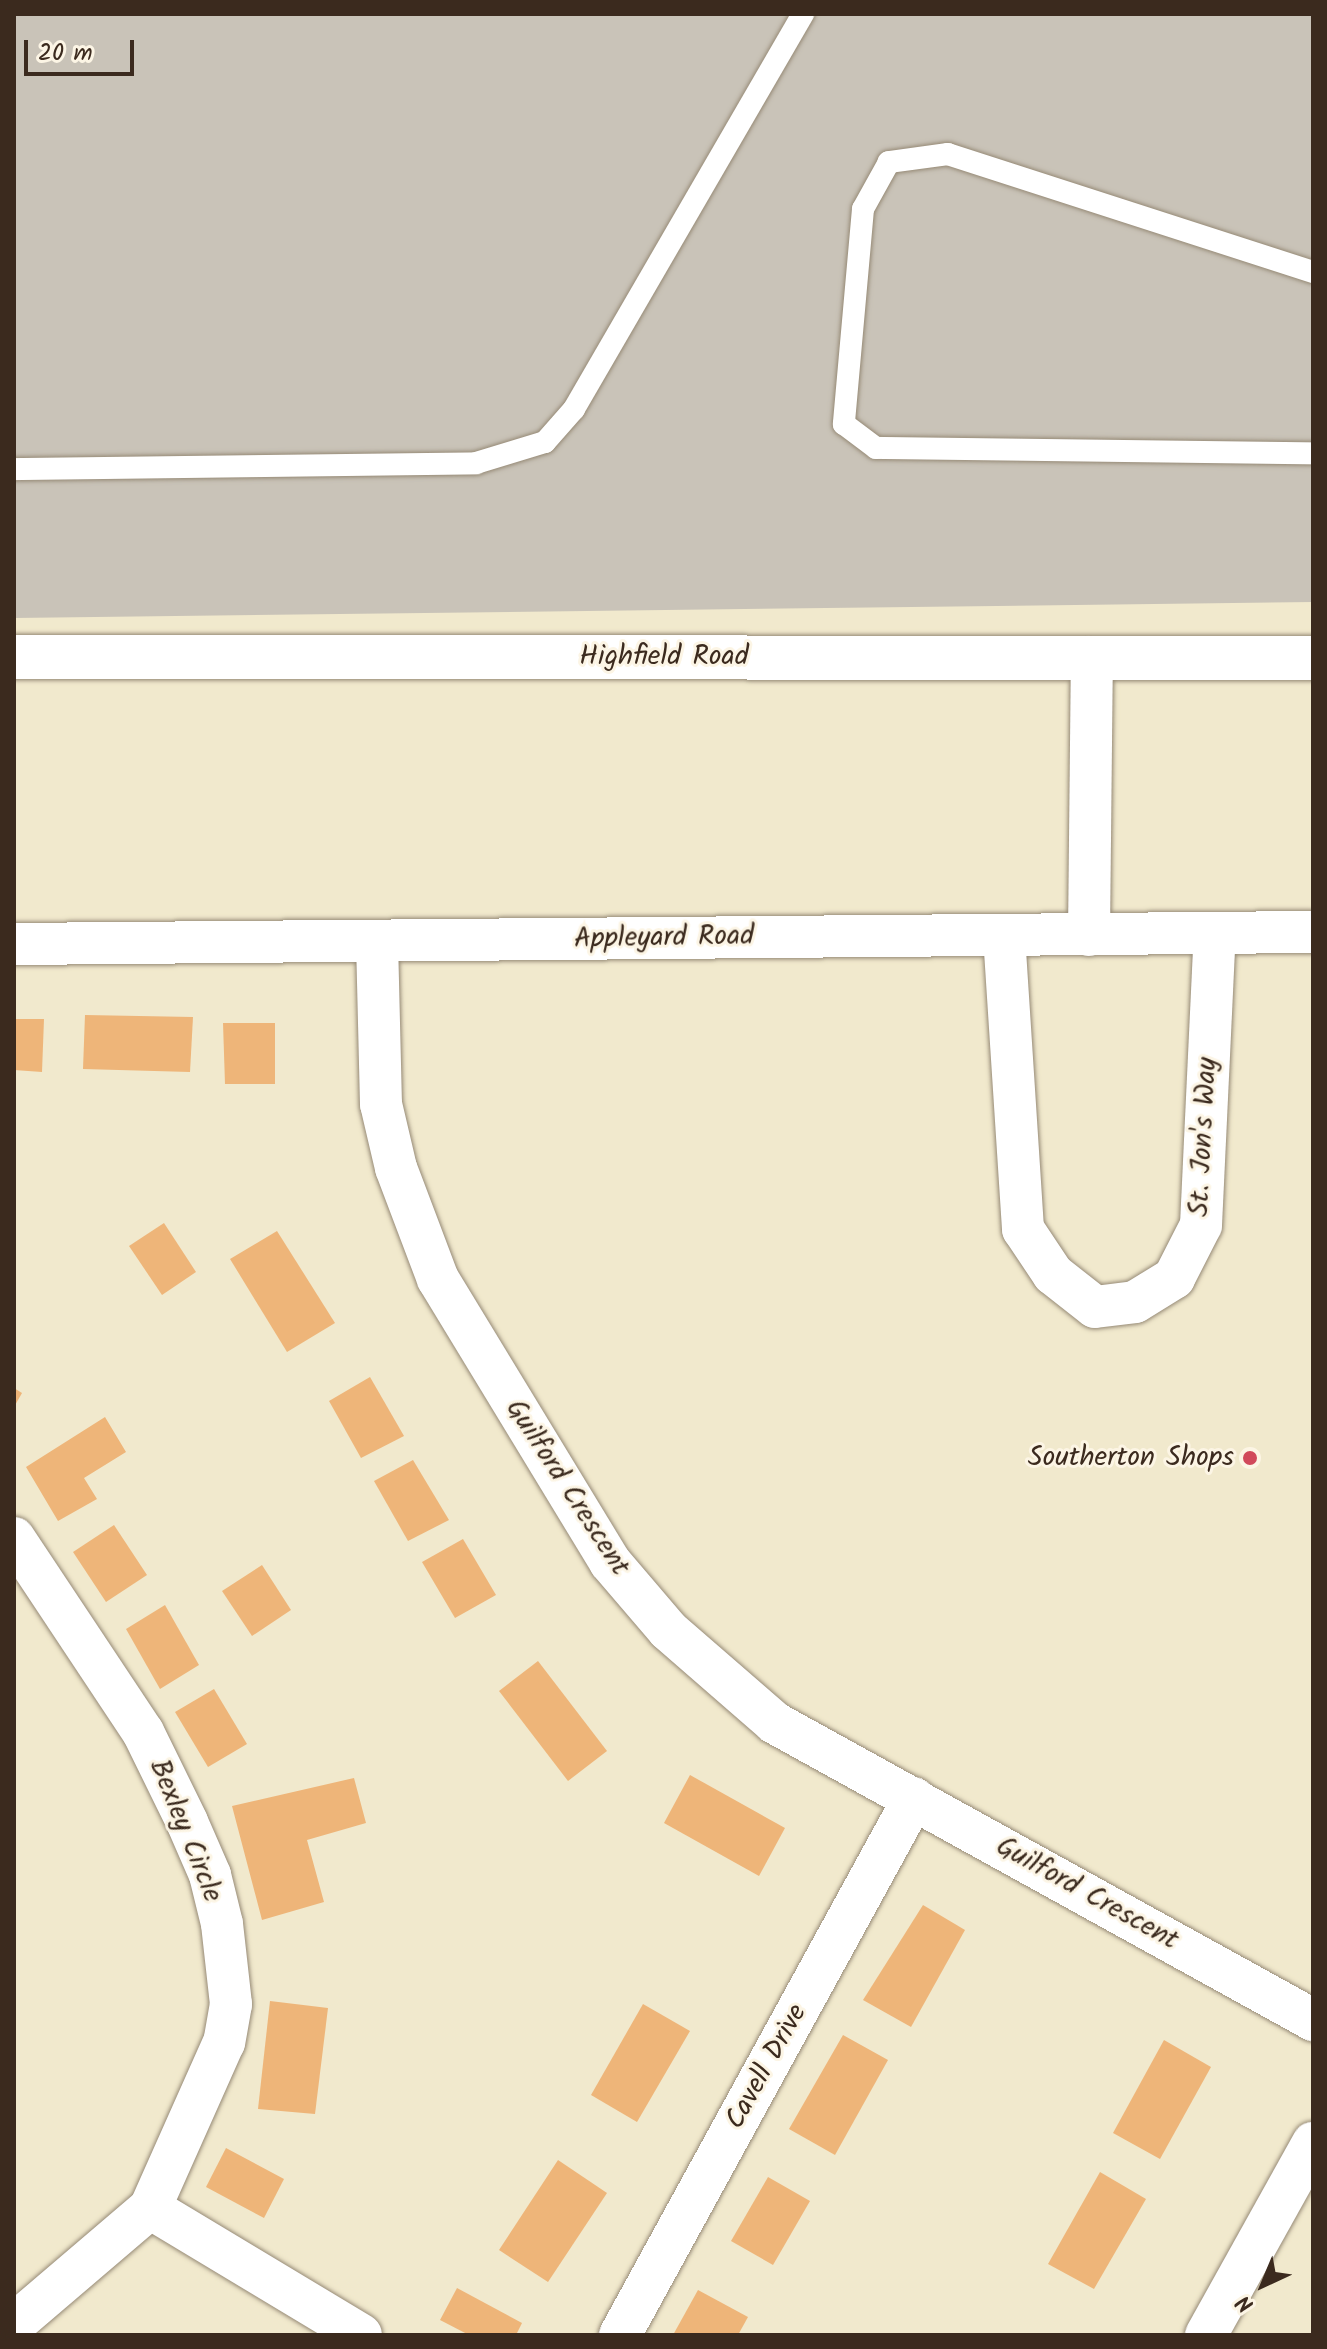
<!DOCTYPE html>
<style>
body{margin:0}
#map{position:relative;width:1327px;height:2349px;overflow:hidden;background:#f1e9cd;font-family:Kalam,sans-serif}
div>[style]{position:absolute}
.industrial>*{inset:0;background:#c9c3b8}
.building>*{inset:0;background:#eeb579}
.roads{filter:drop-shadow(0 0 2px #968a76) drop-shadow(0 0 2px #968a76)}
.lane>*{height:22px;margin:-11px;padding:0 11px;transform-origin:11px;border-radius:11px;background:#fff}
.street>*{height:42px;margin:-21px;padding:0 21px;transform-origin:21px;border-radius:21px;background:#fff}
.secondary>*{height:44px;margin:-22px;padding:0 22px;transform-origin:22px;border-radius:22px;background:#fff}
.dots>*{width:22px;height:22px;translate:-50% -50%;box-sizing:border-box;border:4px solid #fcf5e5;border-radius:50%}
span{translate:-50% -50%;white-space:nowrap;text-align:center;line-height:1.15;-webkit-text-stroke:6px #fcf5e5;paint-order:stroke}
.street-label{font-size:28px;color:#3b2a1e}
.poi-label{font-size:28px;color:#3b2a1e}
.right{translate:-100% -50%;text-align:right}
.frame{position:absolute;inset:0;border:16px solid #3b2a1e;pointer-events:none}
.north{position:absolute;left:1223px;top:2245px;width:80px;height:80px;-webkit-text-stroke:6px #fcf5e5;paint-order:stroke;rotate:224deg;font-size:22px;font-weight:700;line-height:32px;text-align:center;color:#3b2a1e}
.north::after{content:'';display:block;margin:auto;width:28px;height:36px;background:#3b2a1e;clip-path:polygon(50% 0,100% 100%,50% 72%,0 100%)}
.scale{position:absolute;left:24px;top:40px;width:110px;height:36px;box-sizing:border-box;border:4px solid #3b2a1e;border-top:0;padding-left:10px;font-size:24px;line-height:28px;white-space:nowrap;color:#3b2a1e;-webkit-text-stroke:6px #fcf5e5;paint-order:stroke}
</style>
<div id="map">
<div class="industrial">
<div style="clip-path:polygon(14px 14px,1313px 14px,1313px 602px,14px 618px)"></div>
</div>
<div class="building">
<div style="clip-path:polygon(85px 1015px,193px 1017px,190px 1072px,83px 1069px)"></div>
<div style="clip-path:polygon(14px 1019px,44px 1019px,42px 1072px,14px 1070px)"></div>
<div style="clip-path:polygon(223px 1023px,275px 1023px,275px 1084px,225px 1084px)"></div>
<div style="clip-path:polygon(164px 1223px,196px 1272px,162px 1295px,129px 1246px)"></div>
<div style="clip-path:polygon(277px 1231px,335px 1323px,287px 1352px,230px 1259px)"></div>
<div style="clip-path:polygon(370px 1377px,404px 1436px,361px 1458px,329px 1401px)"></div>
<div style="clip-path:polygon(14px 1388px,22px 1393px,14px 1407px)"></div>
<div style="clip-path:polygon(105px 1417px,126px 1452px,84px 1478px,97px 1499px,58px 1521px,26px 1467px)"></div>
<div style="clip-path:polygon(413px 1460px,449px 1520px,408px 1541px,374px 1481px)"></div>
<div style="clip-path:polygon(114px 1525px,147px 1575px,106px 1602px,73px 1552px)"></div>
<div style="clip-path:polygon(463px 1539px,496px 1595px,455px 1618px,422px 1562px)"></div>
<div style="clip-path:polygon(262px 1565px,291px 1610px,252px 1636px,222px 1591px)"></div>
<div style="clip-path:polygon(165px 1605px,199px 1665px,160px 1689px,126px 1629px)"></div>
<div style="clip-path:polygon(538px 1661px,607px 1751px,568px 1781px,499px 1691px)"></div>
<div style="clip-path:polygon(214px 1689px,247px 1744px,208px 1767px,175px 1712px)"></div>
<div style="clip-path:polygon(690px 1775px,785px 1828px,759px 1876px,664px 1823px)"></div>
<div style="clip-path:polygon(354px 1778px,366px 1823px,307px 1840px,324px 1902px,262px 1920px,232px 1806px)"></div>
<div style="clip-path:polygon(923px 1905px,965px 1930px,911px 2027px,863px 2000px)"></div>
<div style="clip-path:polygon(270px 2001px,328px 2008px,315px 2114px,258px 2109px)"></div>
<div style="clip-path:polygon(643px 2004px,690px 2031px,637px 2122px,591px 2095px)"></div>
<div style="clip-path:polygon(843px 2035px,888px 2060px,835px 2155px,789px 2129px)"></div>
<div style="clip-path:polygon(1164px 2040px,1211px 2067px,1160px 2159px,1113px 2133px)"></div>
<div style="clip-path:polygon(226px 2148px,284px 2179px,264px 2218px,206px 2187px)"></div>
<div style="clip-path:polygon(558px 2160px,607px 2193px,548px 2282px,499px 2250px)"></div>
<div style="clip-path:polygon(1100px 2172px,1146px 2199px,1094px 2289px,1048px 2264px)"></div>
<div style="clip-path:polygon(768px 2177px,810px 2201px,773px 2265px,731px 2241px)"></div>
<div style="clip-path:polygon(457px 2288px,522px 2323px,516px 2335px,469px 2335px,440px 2320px)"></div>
<div style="clip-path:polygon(698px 2290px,748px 2317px,738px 2335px,673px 2335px)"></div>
</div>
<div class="roads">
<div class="lane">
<div style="left:1313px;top:272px;width:384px;rotate:-162.1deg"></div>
<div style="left:948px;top:154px;width:60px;rotate:172.3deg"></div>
<div style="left:889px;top:162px;width:54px;rotate:119deg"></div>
<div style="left:863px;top:209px;width:216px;rotate:95.1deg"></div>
<div style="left:844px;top:424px;width:40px;rotate:37deg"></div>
<div style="left:876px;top:448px;width:437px;rotate:0.7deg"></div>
<div style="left:14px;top:469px;width:462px;rotate:-0.7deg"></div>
<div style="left:476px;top:463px;width:72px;rotate:-16.9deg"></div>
<div style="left:545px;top:442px;width:44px;rotate:-48.7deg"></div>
<div style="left:574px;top:409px;width:457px;rotate:-59.9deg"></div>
</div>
<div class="street">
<div style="left:1004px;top:935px;width:295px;rotate:86.3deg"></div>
<div style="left:1023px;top:1229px;width:54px;rotate:56.3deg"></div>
<div style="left:1053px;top:1274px;width:53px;rotate:38.2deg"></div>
<div style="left:1095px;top:1307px;width:40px;rotate:-7.1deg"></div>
<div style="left:1135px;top:1302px;width:46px;rotate:-31.6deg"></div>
<div style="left:1174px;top:1278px;width:59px;rotate:-63deg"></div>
<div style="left:1201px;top:1225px;width:292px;rotate:-87.3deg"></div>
<div style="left:1089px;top:935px;width:278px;rotate:-89.4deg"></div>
<div style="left:377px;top:941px;width:163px;rotate:88.6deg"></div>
<div style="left:381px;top:1104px;width:66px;rotate:76.8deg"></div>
<div style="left:396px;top:1168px;width:119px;rotate:69.3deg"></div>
<div style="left:438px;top:1279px;width:331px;rotate:58.7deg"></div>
<div style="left:610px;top:1562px;width:89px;rotate:49.5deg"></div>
<div style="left:668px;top:1630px;width:142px;rotate:41deg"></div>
<div style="left:775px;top:1723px;width:615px;rotate:28.9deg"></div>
<div style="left:14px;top:944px;width:1299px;rotate:-0.53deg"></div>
<div style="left:14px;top:1538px;width:233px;rotate:56.4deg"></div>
<div style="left:143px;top:1732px;width:100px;rotate:63.9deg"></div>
<div style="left:187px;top:1822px;width:58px;rotate:66.5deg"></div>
<div style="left:210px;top:1875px;width:50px;rotate:76.2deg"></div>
<div style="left:222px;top:1924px;width:81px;rotate:83.6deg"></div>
<div style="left:231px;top:2004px;width:39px;rotate:100deg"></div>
<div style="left:224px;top:2042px;width:182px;rotate:114deg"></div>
<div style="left:150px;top:2208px;width:179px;rotate:139.5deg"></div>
<div style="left:150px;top:2208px;width:246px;rotate:31deg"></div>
<div style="left:620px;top:2335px;width:612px;rotate:-61.3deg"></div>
<div style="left:1206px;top:2335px;width:220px;rotate:-60.9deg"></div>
</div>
<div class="secondary">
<div style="left:14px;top:657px;width:1299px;rotate:0.04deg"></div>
</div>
</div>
<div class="dots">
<div style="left:1250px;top:1458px;background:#d1495b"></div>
</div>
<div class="street-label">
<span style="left:664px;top:657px">Highfield Road</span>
<span style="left:664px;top:938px;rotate:-1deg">Appleyard Road</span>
<span style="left:1204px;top:1137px;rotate:-87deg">St. Jon's Way</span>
<span style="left:567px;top:1488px;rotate:57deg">Guilford Crescent</span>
<span style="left:185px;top:1831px;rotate:68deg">Bexley Circle</span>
<span style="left:1087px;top:1894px;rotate:29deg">Guilford Crescent</span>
<span style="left:767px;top:2067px;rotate:-61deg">Cavell Drive</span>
</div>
<div class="poi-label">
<span class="right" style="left:1234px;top:1458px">Southerton Shops</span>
</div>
<div class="frame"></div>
<div class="north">N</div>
<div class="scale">20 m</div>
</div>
